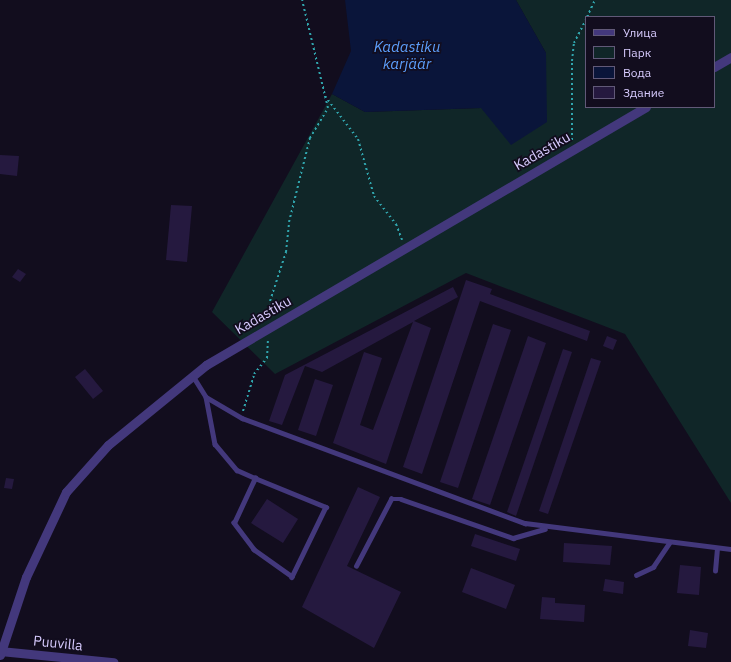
<!DOCTYPE html>
<meta charset="utf-8">
<style>
body{margin:0}
#map{position:relative;width:731px;height:662px;overflow:hidden;background:#120d1e;font-family:"IBM Plex Sans",sans-serif}
div>[style]{position:absolute}
.green>*{inset:0;background:#102628}
.water>*{inset:0;background:#0a153a}
.building>*{inset:0;background:#25193f}
.path>*{height:2px;margin-top:-1px;transform-origin:0;background:repeating-linear-gradient(90deg,#30a5ad 0 2px,transparent 0 5px)}
.lane>*{height:4.5px;margin:-2.25px;padding:0 2.25px;transform-origin:2.25px;border-radius:2.25px;background:#43387c}
.street>*{height:9px;margin:-4.5px;padding:0 4.5px;transform-origin:4.5px;border-radius:4.5px;background:#43387c}
span{translate:-50% -50%;white-space:nowrap;text-align:center;line-height:1.15;-webkit-text-stroke:3.5px #120d1e;paint-order:stroke}
.street-label{font-size:14px;color:#d7cbfe}
.water-label{font-size:15px;color:#5c9efb;font-style:italic}
.legend{position:absolute;left:585px;top:16px;width:130px;height:92px;box-sizing:border-box;background:#120d1e;border:1px solid #615978;margin:0;padding:5px 7px;list-style:none;font-size:12px;color:#d7cbfe}
.legend li{display:flex;align-items:center;gap:8px;height:20px}
.legend b{width:20px;border:1px solid #615978}
</style>
<div id="map">
<div class="green">
<div style="clip-path:polygon(evenodd,516px 0,731px 0,731px 503px,625px 334px,466px 273px,275px 374px,212px 312px,332px 94px,365px 112px,481px 108px,546px 53px,516px 0,586px 17px,714px 17px,714px 107px,586px 107px,586px 17px)"></div>
</div>
<div class="water">
<div style="clip-path:polygon(345px 0,516px 0,546px 53px,547px 122px,511px 145px,481px 108px,365px 112px,332px 94px,351px 51px)"></div>
</div>
<div class="building">
<div style="clip-path:polygon(0 155px,19px 156px,17px 176px,0 174px)"></div>
<div style="clip-path:polygon(171px 205px,192px 206px,187px 262px,166px 260px)"></div>
<div style="clip-path:polygon(18px 269px,26px 274px,20px 282px,12px 277px)"></div>
<div style="clip-path:polygon(466px 280px,492px 289px,490px 294px,590px 331px,587px 341px,480px 301px,422px 474px,403px 467px)"></div>
<div style="clip-path:polygon(453px 287px,458px 297px,414px 321px,431px 328px,386px 464px,333px 443px,364px 352px,382px 358px,360px 425px,373px 430px,413px 322px,322px 372px,305px 366px,282px 425px,269px 421px,285px 375px)"></div>
<div style="clip-path:polygon(493px 324px,511px 330px,458px 488px,440px 482px)"></div>
<div style="clip-path:polygon(528px 336px,546px 343px,490px 505px,472px 499px)"></div>
<div style="clip-path:polygon(607px 336px,617px 340px,613px 350px,603px 346px)"></div>
<div style="clip-path:polygon(563px 349px,572px 352px,516px 516px,507px 512px)"></div>
<div style="clip-path:polygon(591px 358px,601px 361px,548px 514px,539px 511px)"></div>
<div style="clip-path:polygon(85px 369px,103px 391px,93px 399px,75px 377px)"></div>
<div style="clip-path:polygon(315px 379px,333px 385px,316px 436px,298px 430px)"></div>
<div style="clip-path:polygon(6px 478px,14px 479px,12px 489px,4px 488px)"></div>
<div style="clip-path:polygon(358px 487px,380px 497px,347px 566px,401px 592px,374px 648px,302px 607px)"></div>
<div style="clip-path:polygon(267px 499px,298px 519px,283px 543px,251px 523px)"></div>
<div style="clip-path:polygon(475px 534px,520px 549px,516px 561px,471px 546px)"></div>
<div style="clip-path:polygon(564px 543px,612px 546px,610px 565px,563px 562px)"></div>
<div style="clip-path:polygon(680px 565px,701px 567px,699px 595px,677px 593px)"></div>
<div style="clip-path:polygon(471px 568px,515px 585px,506px 609px,462px 592px)"></div>
<div style="clip-path:polygon(605px 579px,624px 582px,623px 594px,603px 591px)"></div>
<div style="clip-path:polygon(542px 597px,555px 598px,555px 603px,585px 605px,584px 622px,540px 619px)"></div>
<div style="clip-path:polygon(690px 630px,708px 633px,706px 648px,688px 646px)"></div>
</div>
<div class="path">
<div style="left:587px;top:17px;width:19px;rotate:-65deg"></div>
<div style="left:325px;top:96px;width:54px;rotate:52.5deg"></div>
<div style="left:358px;top:139px;width:59px;rotate:74.3deg"></div>
<div style="left:374px;top:196px;width:36px;rotate:52deg"></div>
<div style="left:396px;top:224px;width:17px;rotate:69deg"></div>
<div style="left:572px;top:140px;width:79px;rotate:-90deg"></div>
<div style="left:572px;top:61px;width:18px;rotate:-84deg"></div>
<div style="left:574px;top:43px;width:27px;rotate:-63deg"></div>
<div style="left:271px;top:316px;width:15px;rotate:-94deg"></div>
<div style="left:270px;top:301px;width:52px;rotate:-71.9deg"></div>
<div style="left:286px;top:252px;width:30px;rotate:-84deg"></div>
<div style="left:289px;top:222px;width:87px;rotate:-76deg"></div>
<div style="left:310px;top:138px;width:35px;rotate:-59deg"></div>
<div style="left:328px;top:108px;width:111px;rotate:-103.5deg"></div>
<div style="left:243px;top:411px;width:39px;rotate:-73deg"></div>
<div style="left:254px;top:374px;width:21px;rotate:-51deg"></div>
<div style="left:267px;top:358px;width:18px;rotate:-87deg"></div>
</div>
<div class="lane">
<div style="left:193px;top:376px;width:25px;rotate:58deg"></div>
<div style="left:206px;top:397px;width:42px;rotate:30.3deg"></div>
<div style="left:242px;top:418px;width:302px;rotate:20.4deg"></div>
<div style="left:525px;top:523px;width:208px;rotate:7.2deg"></div>
<div style="left:206px;top:397px;width:48px;rotate:79.2deg"></div>
<div style="left:215px;top:444px;width:34px;rotate:50deg"></div>
<div style="left:237px;top:470px;width:20px;rotate:24deg"></div>
<div style="left:255px;top:478px;width:77px;rotate:22.2deg"></div>
<div style="left:326px;top:507px;width:78px;rotate:115.9deg"></div>
<div style="left:292px;top:577px;width:47px;rotate:-144.6deg"></div>
<div style="left:254px;top:550px;width:34px;rotate:-127deg"></div>
<div style="left:234px;top:523px;width:50px;rotate:-65deg"></div>
<div style="left:356px;top:566px;width:76px;rotate:-62.4deg"></div>
<div style="left:391px;top:499px;width:10px"></div>
<div style="left:401px;top:499px;width:119px;rotate:19.2deg"></div>
<div style="left:513px;top:538px;width:33px;rotate:-16deg"></div>
<div style="left:715px;top:571px;width:22px;rotate:-85deg"></div>
<div style="left:636px;top:575px;width:19px;rotate:-25deg"></div>
<div style="left:653px;top:567px;width:29px;rotate:-56deg"></div>
</div>
<div class="street">
<div style="left:714px;top:67px;width:20px;rotate:-30deg"></div>
<div style="left:0;top:651px;width:114px;rotate:5.6deg"></div>
<div style="left:0;top:655px;width:82px;rotate:-71.6deg"></div>
<div style="left:26px;top:577px;width:94px;rotate:-64.8deg"></div>
<div style="left:66px;top:492px;width:63px;rotate:-48.2deg"></div>
<div style="left:108px;top:445px;width:127px;rotate:-39.2deg"></div>
<div style="left:206px;top:365px;width:510px;rotate:-30.39deg"></div>
</div>
<div class="street-label">
<span style="left:542px;top:151px;rotate:-30deg">Kadastiku</span>
<span style="left:263px;top:315px;rotate:-30deg">Kadastiku</span>
<span style="left:58px;top:643px;rotate:6deg">Puuvilla</span>
</div>
<div class="water-label">
<span style="left:407px;top:55px">Kadastiku<br>karjäär</span>
</div>
<ul class="legend">
<li><b style="height:5px;background:#43387c"></b>Улица</li>
<li><b style="height:11px;background:#102628"></b>Парк</li>
<li><b style="height:11px;background:#0a153a"></b>Вода</li>
<li><b style="height:11px;background:#25193f"></b>Здание</li>
</ul>
</div>
